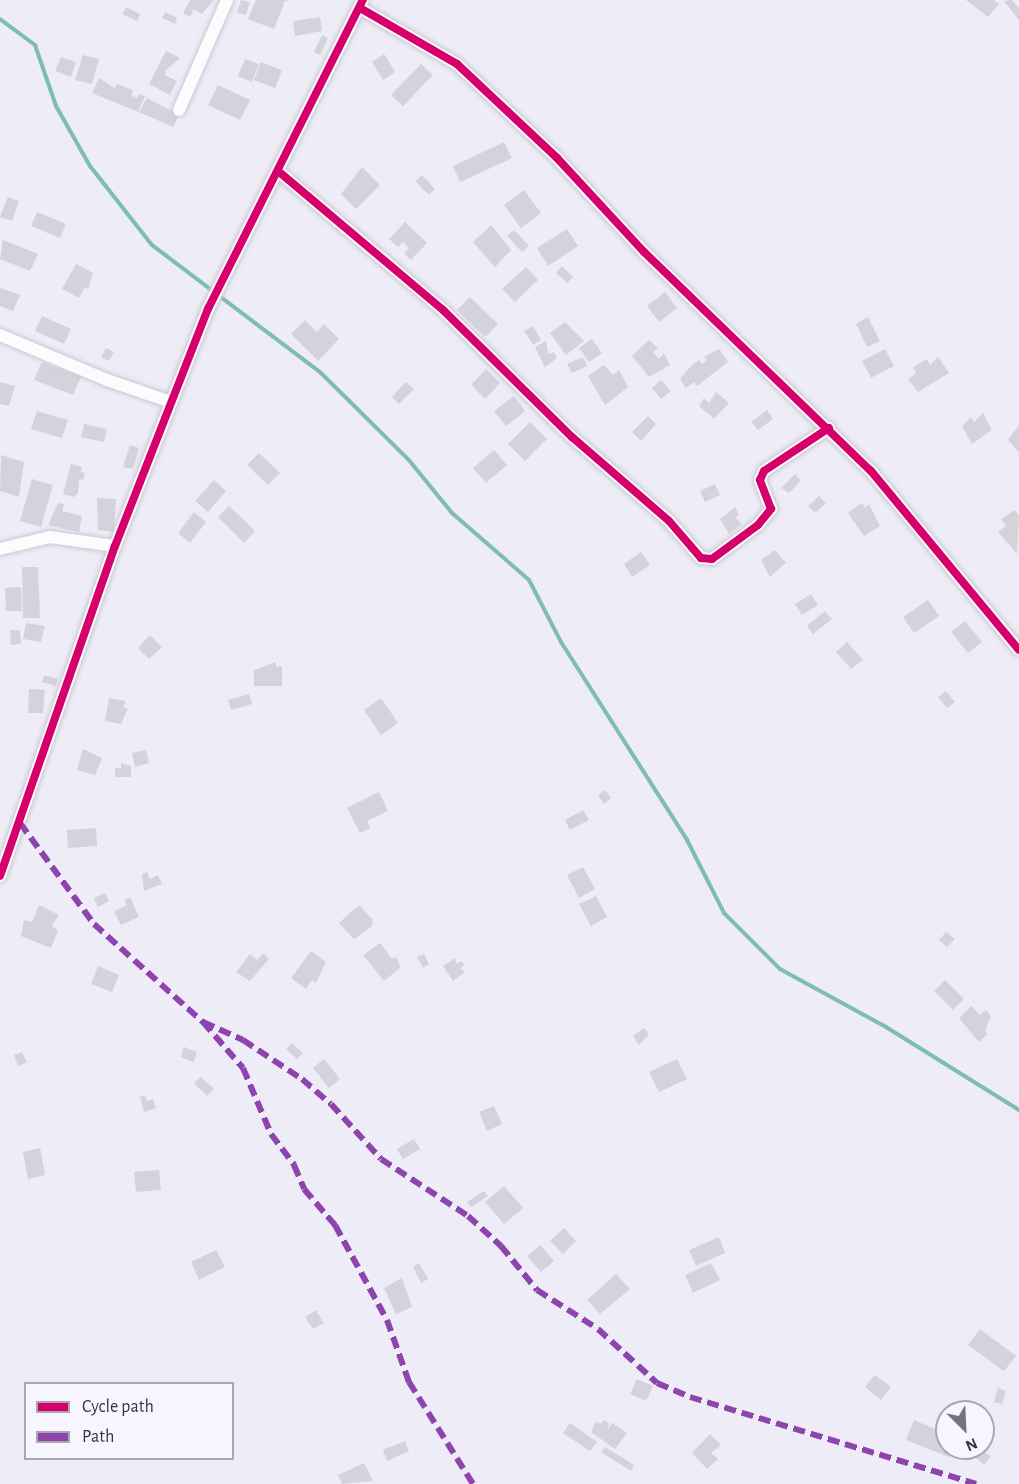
<!DOCTYPE html>
<style>
body{margin:0}
#map{position:relative;width:1019px;height:1484px;overflow:hidden;background:#edecf7;font-family:"Alegreya Sans",sans-serif}
div>[style]{position:absolute}
.stream>*{height:4px;margin:-2px;padding:0 2px;transform-origin:2px;border-radius:2px;background:#7dbeac}
.building>*{inset:0;background:#d4d3dc}
.roads{filter:drop-shadow(0 0 2px #cac9d2) drop-shadow(0 0 2px #cac9d2)}
.street>*{height:12px;margin:-6px;padding:0 6px;transform-origin:6px;border-radius:6px;background:#fcfcfe}
.quiet>*{height:6px;margin-top:-3px;transform-origin:0;background:repeating-linear-gradient(90deg,#8e44ad 0 12px,transparent 0 18px)}
.cycleway>*{height:8px;margin:-4px;padding:0 4px;transform-origin:4px;border-radius:4px;background:#d6006c}
span{translate:-50% -50%;white-space:nowrap;text-align:center;line-height:1.15;-webkit-text-stroke:4.5px #f7f6ff;paint-order:stroke}
.legend{position:absolute;left:24px;top:1382px;width:210px;height:78px;box-sizing:border-box;background:#f7f6ff;border:2px solid #a9a8b1;margin:0;padding:8px 10px;list-style:none;font-size:18px;color:#34333b}
.legend li{display:flex;align-items:center;gap:12px;height:30px}
.legend b{width:30px;border:2px solid #a9a8b1}
.north{position:absolute;left:935px;top:1400px;width:60px;height:60px;box-sizing:border-box;background:#f7f6ff;border:2px solid #a9a8b1;border-radius:50%;rotate:156deg;font-size:16px;font-weight:700;line-height:24px;text-align:center;color:#34333b}
.north::after{content:'';display:block;margin:auto;width:21px;height:27px;background:#75747d;clip-path:polygon(50% 0,100% 100%,50% 72%,0 100%)}
</style>
<div id="map">
<div class="stream">
<div style="left:0;top:19px;width:44px;rotate:36.6deg"></div>
<div style="left:35px;top:45px;width:65px;rotate:71deg"></div>
<div style="left:56px;top:106px;width:69px;rotate:60.5deg"></div>
<div style="left:90px;top:166px;width:100px;rotate:51.9deg"></div>
<div style="left:152px;top:245px;width:212px;rotate:37.1deg"></div>
<div style="left:321px;top:373px;width:122px;rotate:44.7deg"></div>
<div style="left:408px;top:459px;width:70px;rotate:50.8deg"></div>
<div style="left:452px;top:513px;width:102px;rotate:41deg"></div>
<div style="left:529px;top:580px;width:70px;rotate:62.7deg"></div>
<div style="left:561px;top:642px;width:235px;rotate:57.5deg"></div>
<div style="left:687px;top:840px;width:82px;rotate:63.1deg"></div>
<div style="left:724px;top:913px;width:79px;rotate:45deg"></div>
<div style="left:780px;top:969px;width:121px;rotate:28.7deg"></div>
<div style="left:886px;top:1027px;width:157px;rotate:32deg"></div>
</div>
<div class="building">
<div style="clip-path:polygon(190px 0,214px 0,202px 14px,194px 9px,190px 17px,183px 13px)"></div>
<div style="clip-path:polygon(241px 0,250px 2px,246px 15px,237px 13px)"></div>
<div style="clip-path:polygon(256px 0,292px 0,285px 1px,274px 29px,248px 19px)"></div>
<div style="clip-path:polygon(966px 0,994px 0,999px 4px,988px 17px)"></div>
<div style="clip-path:polygon(1012px 0,1019px 8px,1019px 20px,1004px 1px)"></div>
<div style="clip-path:polygon(126px 7px,140px 14px,137px 21px,122px 14px)"></div>
<div style="clip-path:polygon(165px 12px,177px 18px,175px 24px,162px 18px)"></div>
<div style="clip-path:polygon(320px 17px,322px 31px,295px 36px,293px 21px)"></div>
<div style="clip-path:polygon(322px 35px,328px 38px,320px 55px,314px 52px)"></div>
<div style="clip-path:polygon(166px 51px,180px 58px,166px 70px,165px 75px,177px 81px,170px 95px,149px 84px)"></div>
<div style="clip-path:polygon(384px 54px,395px 72px,383px 80px,372px 62px)"></div>
<div style="clip-path:polygon(83px 55px,99px 59px,92px 84px,75px 80px)"></div>
<div style="clip-path:polygon(61px 57px,76px 62px,71px 77px,55px 71px)"></div>
<div style="clip-path:polygon(245px 59px,259px 64px,252px 82px,238px 76px)"></div>
<div style="clip-path:polygon(261px 62px,282px 70px,275px 88px,254px 80px)"></div>
<div style="clip-path:polygon(421px 64px,433px 75px,403px 106px,391px 95px)"></div>
<div style="clip-path:polygon(99px 78px,115px 88px,117px 84px,133px 90px,131px 95px,137px 98px,139px 94px,145px 96px,138px 112px,92px 93px)"></div>
<div style="clip-path:polygon(218px 85px,250px 100px,240px 120px,208px 105px)"></div>
<div style="clip-path:polygon(147px 98px,179px 115px,173px 127px,139px 112px)"></div>
<div style="clip-path:polygon(504px 142px,512px 158px,460px 182px,453px 166px)"></div>
<div style="clip-path:polygon(362px 167px,380px 185px,356px 209px,341px 194px)"></div>
<div style="clip-path:polygon(422px 175px,435px 189px,429px 195px,415px 181px)"></div>
<div style="clip-path:polygon(524px 190px,541px 213px,521px 228px,504px 205px)"></div>
<div style="clip-path:polygon(8px 197px,19px 201px,12px 221px,0 217px)"></div>
<div style="clip-path:polygon(37px 212px,66px 224px,60px 238px,31px 226px)"></div>
<div style="clip-path:polygon(405px 222px,427px 243px,411px 260px,404px 253px,409px 248px,403px 242px,398px 247px,389px 239px)"></div>
<div style="clip-path:polygon(491px 225px,511px 250px,495px 267px,473px 242px)"></div>
<div style="clip-path:polygon(567px 229px,578px 246px,548px 266px,537px 248px)"></div>
<div style="clip-path:polygon(514px 230px,529px 246px,522px 252px,507px 236px)"></div>
<div style="clip-path:polygon(3px 240px,38px 254px,30px 271px,0 259px)"></div>
<div style="clip-path:polygon(76px 264px,93px 273px,88px 289px,85px 287px,79px 298px,62px 289px)"></div>
<div style="clip-path:polygon(562px 266px,573px 277px,567px 283px,556px 273px)"></div>
<div style="clip-path:polygon(526px 267px,538px 280px,515px 302px,502px 289px)"></div>
<div style="clip-path:polygon(0 288px,20px 295px,13px 311px,0 306px)"></div>
<div style="clip-path:polygon(665px 292px,677px 308px,659px 322px,647px 306px)"></div>
<div style="clip-path:polygon(470px 297px,498px 324px,485px 337px,457px 310px)"></div>
<div style="clip-path:polygon(42px 316px,71px 329px,64px 344px,35px 331px)"></div>
<div style="clip-path:polygon(868px 317px,880px 341px,867px 347px,856px 324px)"></div>
<div style="clip-path:polygon(305px 320px,317px 332px,324px 324px,339px 339px,318px 361px,291px 334px)"></div>
<div style="clip-path:polygon(565px 322px,584px 341px,566px 355px,550px 333px)"></div>
<div style="clip-path:polygon(533px 326px,541px 340px,533px 345px,524px 331px)"></div>
<div style="clip-path:polygon(592px 339px,602px 353px,589px 362px,579px 348px)"></div>
<div style="clip-path:polygon(649px 340px,658px 348px,653px 352px,659px 359px,664px 353px,670px 365px,649px 377px,632px 356px)"></div>
<div style="clip-path:polygon(546px 341px,548px 354px,554px 352px,557px 358px,545px 367px,535px 347px)"></div>
<div style="clip-path:polygon(106px 348px,114px 352px,109px 361px,101px 357px)"></div>
<div style="clip-path:polygon(719px 349px,728px 362px,697px 386px,694px 382px,686px 388px,680px 379px,692px 365px,699px 360px,702px 364px,707px 360px,704px 357px)"></div>
<div style="clip-path:polygon(885px 349px,894px 366px,871px 378px,862px 361px)"></div>
<div style="clip-path:polygon(583px 357px,587px 366px,572px 373px,567px 364px)"></div>
<div style="clip-path:polygon(938px 357px,949px 373px,918px 392px,908px 379px,916px 373px,913px 367px,927px 359px,930px 365px)"></div>
<div style="clip-path:polygon(42px 362px,81px 377px,73px 395px,34px 380px)"></div>
<div style="clip-path:polygon(604px 365px,613px 375px,619px 370px,628px 387px,605px 405px,588px 376px)"></div>
<div style="clip-path:polygon(486px 369px,500px 383px,485px 399px,471px 385px)"></div>
<div style="clip-path:polygon(661px 380px,671px 391px,661px 399px,652px 388px)"></div>
<div style="clip-path:polygon(0 382px,15px 386px,9px 406px,0 404px)"></div>
<div style="clip-path:polygon(406px 382px,414px 389px,399px 404px,392px 397px)"></div>
<div style="clip-path:polygon(716px 392px,729px 403px,714px 419px,699px 406px,704px 398px,709px 403px)"></div>
<div style="clip-path:polygon(514px 396px,525px 411px,506px 426px,494px 411px)"></div>
<div style="clip-path:polygon(767px 410px,773px 419px,758px 430px,751px 422px)"></div>
<div style="clip-path:polygon(37px 411px,68px 420px,62px 438px,31px 429px)"></div>
<div style="clip-path:polygon(983px 413px,992px 430px,972px 444px,962px 426px,971px 417px,974px 422px)"></div>
<div style="clip-path:polygon(648px 416px,656px 424px,641px 441px,632px 432px)"></div>
<div style="clip-path:polygon(530px 422px,547px 439px,525px 461px,508px 444px)"></div>
<div style="clip-path:polygon(84px 424px,107px 429px,104px 442px,81px 437px)"></div>
<div style="clip-path:polygon(1019px 425px,1019px 452px,1008px 440px)"></div>
<div style="clip-path:polygon(130px 445px,139px 448px,133px 469px,123px 467px)"></div>
<div style="clip-path:polygon(494px 450px,507px 465px,486px 483px,473px 468px)"></div>
<div style="clip-path:polygon(259px 453px,280px 473px,268px 485px,247px 465px)"></div>
<div style="clip-path:polygon(1px 455px,24px 462px,19px 497px,0 491px)"></div>
<div style="clip-path:polygon(71px 464px,82px 467px,81px 472px,85px 473px,83px 480px,79px 479px,78px 493px,74px 497px,63px 494px)"></div>
<div style="clip-path:polygon(795px 474px,801px 481px,789px 493px,781px 488px)"></div>
<div style="clip-path:polygon(32px 479px,53px 485px,41px 527px,20px 521px)"></div>
<div style="clip-path:polygon(214px 480px,226px 491px,208px 512px,195px 501px)"></div>
<div style="clip-path:polygon(715px 484px,720px 495px,705px 502px,700px 491px)"></div>
<div style="clip-path:polygon(819px 496px,826px 503px,815px 513px,808px 506px)"></div>
<div style="clip-path:polygon(97px 498px,116px 499px,114px 532px,98px 530px)"></div>
<div style="clip-path:polygon(58px 503px,64px 504px,62px 511px,82px 516px,79px 532px,48px 525px)"></div>
<div style="clip-path:polygon(862px 503px,865px 508px,869px 504px,880px 526px,864px 536px,848px 513px)"></div>
<div style="clip-path:polygon(229px 506px,255px 531px,244px 543px,218px 517px)"></div>
<div style="clip-path:polygon(735px 507px,739px 515px,735px 517px,742px 524px,729px 534px,720px 519px)"></div>
<div style="clip-path:polygon(1015px 510px,1019px 516px,1017px 554px,998px 532px,1006px 526px,1001px 519px)"></div>
<div style="clip-path:polygon(194px 512px,206px 522px,190px 543px,178px 533px)"></div>
<div style="clip-path:polygon(775px 550px,786px 563px,770px 577px,761px 560px)"></div>
<div style="clip-path:polygon(641px 552px,650px 565px,632px 577px,624px 564px)"></div>
<div style="clip-path:polygon(22px 567px,38px 567px,40px 618px,23px 618px)"></div>
<div style="clip-path:polygon(21px 587px,22px 611px,6px 611px,5px 588px)"></div>
<div style="clip-path:polygon(811px 594px,818px 605px,802px 615px,795px 604px)"></div>
<div style="clip-path:polygon(928px 600px,939px 616px,914px 633px,903px 617px)"></div>
<div style="clip-path:polygon(825px 611px,832px 619px,813px 634px,807px 626px)"></div>
<div style="clip-path:polygon(965px 621px,982px 642px,968px 653px,951px 632px)"></div>
<div style="clip-path:polygon(26px 623px,45px 626px,41px 642px,23px 639px)"></div>
<div style="clip-path:polygon(10px 630px,20px 630px,21px 644px,11px 645px)"></div>
<div style="clip-path:polygon(150px 635px,162px 647px,149px 659px,138px 648px)"></div>
<div style="clip-path:polygon(847px 642px,863px 660px,851px 669px,836px 652px)"></div>
<div style="clip-path:polygon(276px 662px,276px 667px,282px 666px,282px 686px,254px 686px,254px 670px)"></div>
<div style="clip-path:polygon(44px 675px,58px 679px,56px 686px,42px 682px)"></div>
<div style="clip-path:polygon(29px 689px,45px 690px,43px 713px,28px 713px)"></div>
<div style="clip-path:polygon(946px 691px,955px 702px,947px 708px,938px 697px)"></div>
<div style="clip-path:polygon(249px 694px,252px 704px,231px 710px,228px 700px)"></div>
<div style="clip-path:polygon(109px 698px,125px 701px,124px 708px,128px 708px,121px 724px,105px 721px)"></div>
<div style="clip-path:polygon(381px 698px,398px 723px,381px 735px,364px 710px)"></div>
<div style="clip-path:polygon(83px 749px,102px 758px,95px 775px,77px 770px)"></div>
<div style="clip-path:polygon(146px 750px,149px 763px,135px 767px,132px 753px)"></div>
<div style="clip-path:polygon(121px 763px,131px 766px,131px 777px,115px 777px,115px 768px,121px 768px)"></div>
<div style="clip-path:polygon(605px 790px,611px 798px,604px 804px,598px 795px)"></div>
<div style="clip-path:polygon(379px 792px,388px 811px,367px 821px,370px 828px,360px 833px,347px 808px)"></div>
<div style="clip-path:polygon(583px 810px,589px 820px,570px 830px,565px 820px)"></div>
<div style="clip-path:polygon(96px 828px,97px 846px,68px 848px,67px 830px)"></div>
<div style="clip-path:polygon(583px 867px,595px 889px,579px 898px,567px 875px)"></div>
<div style="clip-path:polygon(147px 872px,150px 879px,158px 875px,162px 884px,144px 891px,142px 874px)"></div>
<div style="clip-path:polygon(105px 893px,109px 901px,98px 907px,94px 898px)"></div>
<div style="clip-path:polygon(596px 896px,607px 917px,591px 926px,579px 904px)"></div>
<div style="clip-path:polygon(130px 897px,139px 917px,121px 925px,114px 911px,127px 905px,124px 900px)"></div>
<div style="clip-path:polygon(39px 905px,59px 915px,52px 926px,58px 931px,51px 948px,21px 936px,24px 920px,32px 922px)"></div>
<div style="clip-path:polygon(359px 905px,373px 920px,372px 926px,354px 939px,339px 923px)"></div>
<div style="clip-path:polygon(946px 932px,955px 939px,947px 947px,939px 940px)"></div>
<div style="clip-path:polygon(380px 943px,392px 959px,396px 957px,401px 967px,384px 981px,363px 955px)"></div>
<div style="clip-path:polygon(311px 951px,326px 962px,316px 983px,312px 980px,306px 989px,291px 978px)"></div>
<div style="clip-path:polygon(263px 953px,269px 959px,250px 981px,236px 972px,250px 954px,257px 960px)"></div>
<div style="clip-path:polygon(424px 954px,429px 964px,423px 968px,417px 957px)"></div>
<div style="clip-path:polygon(455px 958px,457px 964px,461px 961px,465px 965px,460px 968px,465px 972px,453px 981px,443px 966px)"></div>
<div style="clip-path:polygon(98px 966px,119px 975px,112px 992px,91px 984px)"></div>
<div style="clip-path:polygon(945px 980px,964px 999px,953px 1010px,934px 991px)"></div>
<div style="clip-path:polygon(971px 1006px,980px 1015px,986px 1010px,991px 1016px,985px 1031px,988px 1034px,979px 1042px,959px 1018px)"></div>
<div style="clip-path:polygon(644px 1028px,649px 1034px,639px 1045px,633px 1036px)"></div>
<div style="clip-path:polygon(292px 1043px,303px 1053px,297px 1059px,286px 1049px)"></div>
<div style="clip-path:polygon(184px 1047px,197px 1052px,194px 1062px,181px 1057px)"></div>
<div style="clip-path:polygon(22px 1052px,27px 1062px,18px 1066px,14px 1055px)"></div>
<div style="clip-path:polygon(324px 1059px,340px 1079px,329px 1088px,313px 1068px)"></div>
<div style="clip-path:polygon(677px 1059px,687px 1079px,659px 1092px,649px 1072px)"></div>
<div style="clip-path:polygon(201px 1077px,214px 1089px,207px 1096px,194px 1083px)"></div>
<div style="clip-path:polygon(145px 1095px,147px 1101px,153px 1099px,156px 1108px,144px 1112px,140px 1097px)"></div>
<div style="clip-path:polygon(494px 1106px,502px 1124px,487px 1131px,479px 1112px)"></div>
<div style="clip-path:polygon(414px 1139px,420px 1149px,403px 1159px,397px 1149px)"></div>
<div style="clip-path:polygon(40px 1148px,45px 1175px,28px 1179px,23px 1152px)"></div>
<div style="clip-path:polygon(159px 1170px,161px 1190px,136px 1192px,134px 1172px)"></div>
<div style="clip-path:polygon(504px 1186px,523px 1208px,504px 1224px,485px 1202px)"></div>
<div style="clip-path:polygon(484px 1191px,488px 1196px,471px 1207px,467px 1202px)"></div>
<div style="clip-path:polygon(564px 1228px,576px 1241px,563px 1254px,550px 1241px)"></div>
<div style="clip-path:polygon(719px 1237px,725px 1253px,696px 1266px,689px 1250px)"></div>
<div style="clip-path:polygon(540px 1245px,554px 1261px,541px 1272px,527px 1256px)"></div>
<div style="clip-path:polygon(216px 1250px,225px 1267px,199px 1280px,191px 1262px)"></div>
<div style="clip-path:polygon(419px 1263px,428px 1279px,421px 1283px,413px 1267px)"></div>
<div style="clip-path:polygon(711px 1263px,720px 1280px,693px 1293px,685px 1275px)"></div>
<div style="clip-path:polygon(616px 1274px,630px 1289px,600px 1314px,587px 1300px)"></div>
<div style="clip-path:polygon(402px 1278px,412px 1307px,396px 1314px,384px 1288px)"></div>
<div style="clip-path:polygon(316px 1310px,324px 1323px,313px 1329px,305px 1317px)"></div>
<div style="clip-path:polygon(980px 1329px,1016px 1356px,1004px 1371px,968px 1345px)"></div>
<div style="clip-path:polygon(875px 1375px,891px 1387px,881px 1400px,865px 1387px)"></div>
<div style="clip-path:polygon(637px 1379px,653px 1386px,646px 1401px,630px 1394px)"></div>
<div style="clip-path:polygon(998px 1388px,1006px 1391px,1002px 1404px,994px 1402px)"></div>
<div style="clip-path:polygon(604px 1420px,609px 1423px,608px 1430px,612px 1423px,627px 1433px,615px 1449px,591px 1432px,596px 1421px,601px 1424px)"></div>
<div style="clip-path:polygon(914px 1420px,947px 1434px,947px 1448px,953px 1448px,949px 1457px,906px 1440px)"></div>
<div style="clip-path:polygon(570px 1423px,597px 1442px,590px 1451px,563px 1433px)"></div>
<div style="clip-path:polygon(710px 1434px,721px 1445px,711px 1453px,718px 1459px,707px 1469px,692px 1453px)"></div>
<div style="clip-path:polygon(405px 1441px,409px 1451px,387px 1461px,383px 1450px)"></div>
<div style="clip-path:polygon(605px 1447px,634px 1465px,631px 1471px,601px 1452px)"></div>
<div style="clip-path:polygon(972px 1448px,980px 1448px,991px 1457px,984px 1465px,969px 1452px)"></div>
<div style="clip-path:polygon(364px 1463px,373px 1481px,342px 1484px,338px 1475px)"></div>
</div>
<div class="roads">
<div class="street">
<div style="left:360px;top:8px;width:112px;rotate:30deg"></div>
<div style="left:457px;top:64px;width:137px;rotate:43.2deg"></div>
<div style="left:557px;top:158px;width:128px;rotate:47.2deg"></div>
<div style="left:644px;top:252px;width:315px;rotate:44deg"></div>
<div style="left:871px;top:471px;width:232px;rotate:50.4deg"></div>
<div style="left:179px;top:110px;width:120px;rotate:-66.4deg"></div>
<div style="left:278px;top:171px;width:216px;rotate:40.1deg"></div>
<div style="left:443px;top:310px;width:181px;rotate:44.6deg"></div>
<div style="left:572px;top:437px;width:128px;rotate:40.9deg"></div>
<div style="left:669px;top:521px;width:49px;rotate:49.1deg"></div>
<div style="left:701px;top:558px;width:11px;rotate:5deg"></div>
<div style="left:712px;top:559px;width:57px;rotate:-36.5deg"></div>
<div style="left:758px;top:525px;width:21px;rotate:-51deg"></div>
<div style="left:771px;top:509px;width:31px;rotate:-111deg"></div>
<div style="left:760px;top:480px;width:10px;rotate:-66deg"></div>
<div style="left:764px;top:471px;width:78px;rotate:-33.5deg"></div>
<div style="left:0;top:335px;width:116px;rotate:22.8deg"></div>
<div style="left:107px;top:380px;width:68px;rotate:19deg"></div>
<div style="left:0;top:549px;width:51px;rotate:-13.5deg"></div>
<div style="left:50px;top:537px;width:66px;rotate:7.9deg"></div>
<div style="left:0;top:876px;width:349px;rotate:-70.8deg"></div>
<div style="left:115px;top:546px;width:255px;rotate:-68.6deg"></div>
<div style="left:208px;top:309px;width:346px;rotate:-63.4deg"></div>
</div>
</div>
<div class="quiet">
<div style="left:20px;top:823px;width:125px;rotate:53.8deg"></div>
<div style="left:94px;top:924px;width:147px;rotate:42deg"></div>
<div style="left:203px;top:1022px;width:61px;rotate:49deg"></div>
<div style="left:243px;top:1068px;width:72px;rotate:67deg"></div>
<div style="left:271px;top:1134px;width:39px;rotate:53deg"></div>
<div style="left:294px;top:1165px;width:26px;rotate:67deg"></div>
<div style="left:304px;top:1189px;width:48px;rotate:49.3deg"></div>
<div style="left:335px;top:1225px;width:108px;rotate:61.3deg"></div>
<div style="left:387px;top:1320px;width:66px;rotate:70.5deg"></div>
<div style="left:409px;top:1382px;width:120px;rotate:57.9deg"></div>
<div style="left:203px;top:1022px;width:44px;rotate:24.2deg"></div>
<div style="left:243px;top:1040px;width:71px;rotate:33.5deg"></div>
<div style="left:302px;top:1079px;width:38px;rotate:41deg"></div>
<div style="left:331px;top:1104px;width:74px;rotate:47.7deg"></div>
<div style="left:381px;top:1159px;width:104px;rotate:33.2deg"></div>
<div style="left:468px;top:1216px;width:45px;rotate:42.3deg"></div>
<div style="left:501px;top:1246px;width:57px;rotate:50.7deg"></div>
<div style="left:537px;top:1290px;width:72px;rotate:32.6deg"></div>
<div style="left:598px;top:1329px;width:80px;rotate:42.5deg"></div>
<div style="left:657px;top:1383px;width:36px;rotate:23deg"></div>
<div style="left:690px;top:1397px;width:299px;rotate:16.9deg"></div>
</div>
<div class="cycleway">
<div style="left:360px;top:8px;width:112px;rotate:30deg"></div>
<div style="left:457px;top:64px;width:137px;rotate:43.2deg"></div>
<div style="left:557px;top:158px;width:128px;rotate:47.2deg"></div>
<div style="left:644px;top:252px;width:315px;rotate:44deg"></div>
<div style="left:871px;top:471px;width:232px;rotate:50.4deg"></div>
<div style="left:278px;top:171px;width:216px;rotate:40.1deg"></div>
<div style="left:443px;top:310px;width:181px;rotate:44.6deg"></div>
<div style="left:572px;top:437px;width:128px;rotate:40.9deg"></div>
<div style="left:669px;top:521px;width:49px;rotate:49.1deg"></div>
<div style="left:701px;top:558px;width:11px;rotate:5deg"></div>
<div style="left:712px;top:559px;width:57px;rotate:-36.5deg"></div>
<div style="left:758px;top:525px;width:21px;rotate:-51deg"></div>
<div style="left:771px;top:509px;width:31px;rotate:-111deg"></div>
<div style="left:760px;top:480px;width:10px;rotate:-66deg"></div>
<div style="left:764px;top:471px;width:78px;rotate:-33.5deg"></div>
<div style="left:0;top:876px;width:349px;rotate:-70.8deg"></div>
<div style="left:115px;top:546px;width:255px;rotate:-68.6deg"></div>
<div style="left:208px;top:309px;width:346px;rotate:-63.4deg"></div>
</div>
<ul class="legend">
<li><b style="height:8px;background:#d6006c"></b>Cycle path</li>
<li><b style="height:8px;background:#8e44ad"></b>Path</li>
</ul>
<div class="north">N</div>
</div>
